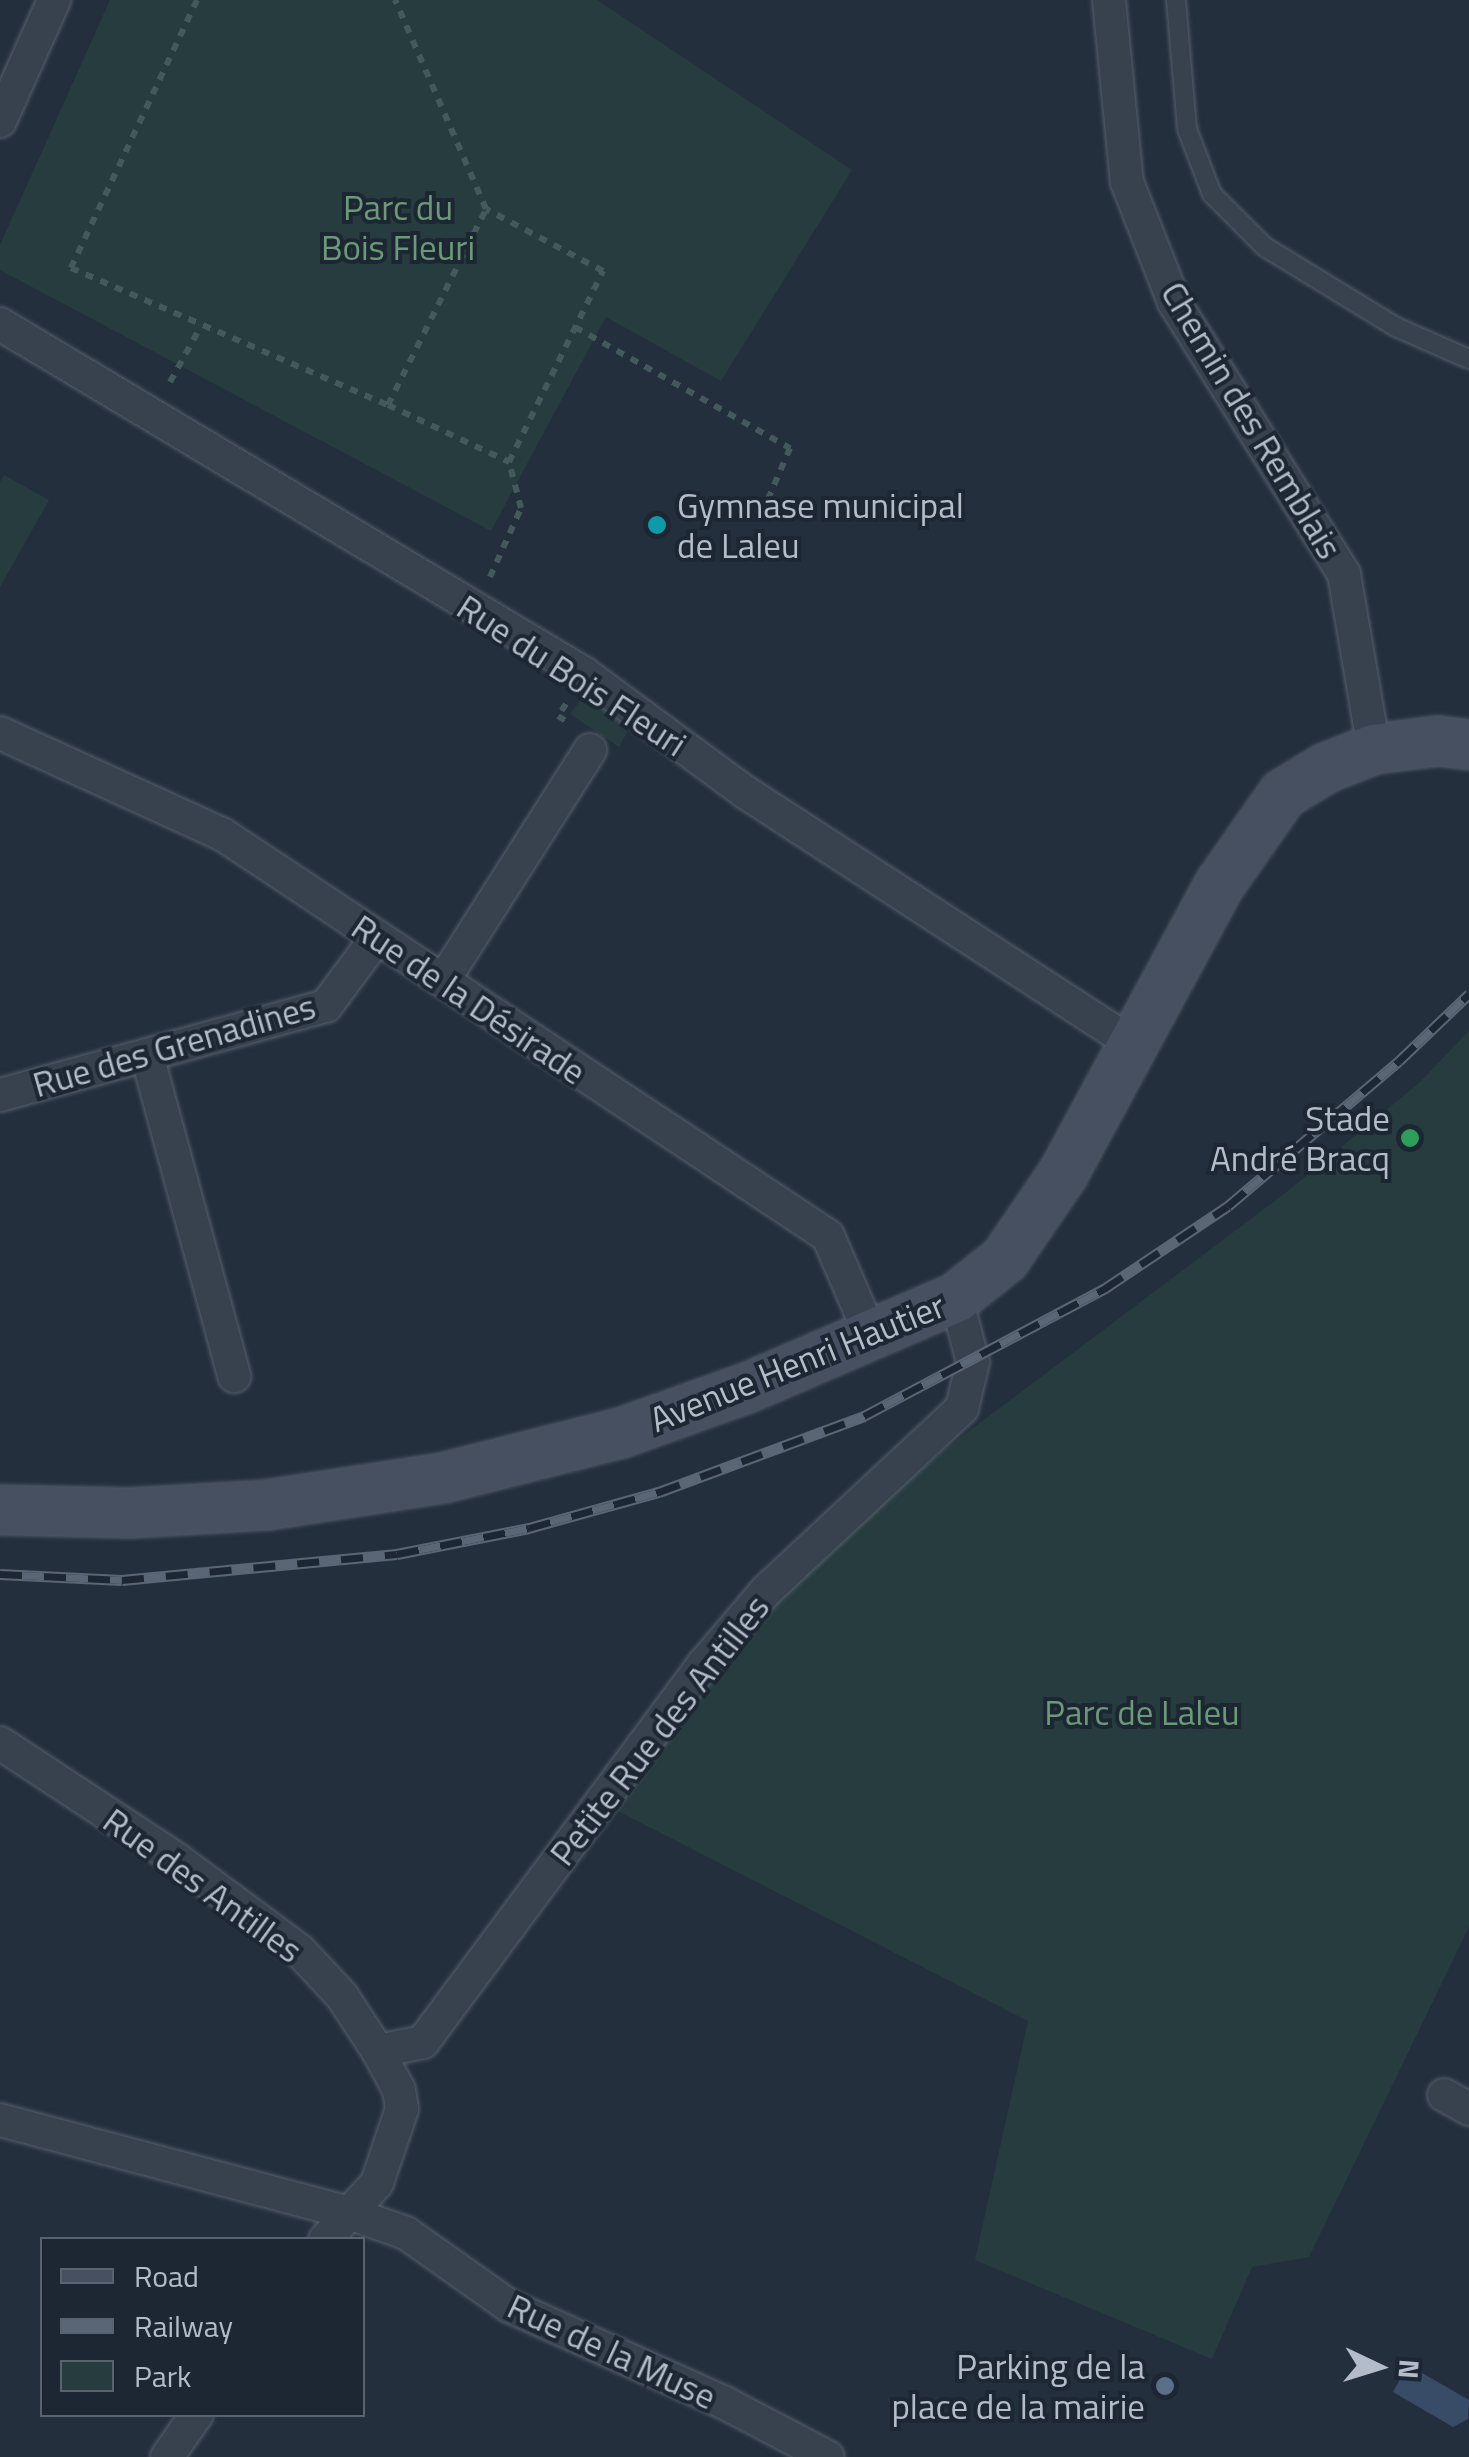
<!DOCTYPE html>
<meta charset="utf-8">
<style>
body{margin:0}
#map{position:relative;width:1469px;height:2457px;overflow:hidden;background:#242f3e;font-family:"Titillium Web",sans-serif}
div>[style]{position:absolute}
.green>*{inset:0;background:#263c3f}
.water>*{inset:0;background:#394c67}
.path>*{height:6px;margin-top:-3px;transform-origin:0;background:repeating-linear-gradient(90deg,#44595c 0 8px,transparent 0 16px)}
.roads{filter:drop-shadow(0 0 2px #565f6c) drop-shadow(0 0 2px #565f6c)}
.lane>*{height:18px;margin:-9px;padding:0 9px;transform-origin:9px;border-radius:9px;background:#38414e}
.street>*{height:32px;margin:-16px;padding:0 16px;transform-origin:16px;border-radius:16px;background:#38414e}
.secondary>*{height:48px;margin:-24px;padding:0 24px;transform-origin:24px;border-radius:24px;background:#465061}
.rail>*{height:11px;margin-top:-5.5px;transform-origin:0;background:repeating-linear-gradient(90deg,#1d2633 0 22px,#5a6575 0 44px);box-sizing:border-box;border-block:2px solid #5a6575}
.dots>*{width:28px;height:28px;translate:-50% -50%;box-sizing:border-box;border:5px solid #1d2633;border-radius:50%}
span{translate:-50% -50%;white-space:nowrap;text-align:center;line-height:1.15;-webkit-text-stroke:8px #1d2633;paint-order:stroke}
.park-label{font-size:35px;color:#6b9a76}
.street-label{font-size:35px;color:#b4bcc9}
.poi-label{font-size:35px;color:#b4bcc9}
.left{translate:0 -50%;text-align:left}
.right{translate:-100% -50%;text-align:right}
.legend{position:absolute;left:40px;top:2237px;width:325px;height:180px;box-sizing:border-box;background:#1d2633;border:2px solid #59626f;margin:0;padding:12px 18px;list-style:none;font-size:30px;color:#b4bcc9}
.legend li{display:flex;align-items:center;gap:20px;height:50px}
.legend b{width:50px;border:2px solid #59626f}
.north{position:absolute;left:1329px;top:2317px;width:100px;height:100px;-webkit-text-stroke:8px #1d2633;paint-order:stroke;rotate:94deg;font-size:28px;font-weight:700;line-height:40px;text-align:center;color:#b4bcc9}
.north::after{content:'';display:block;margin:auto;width:35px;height:45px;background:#b4bcc9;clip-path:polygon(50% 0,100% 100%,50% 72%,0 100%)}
</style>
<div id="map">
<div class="green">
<div style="clip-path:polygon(110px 0,597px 0,852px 170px,721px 381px,606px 317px,491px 531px,0 270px,0 245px)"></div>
<div style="clip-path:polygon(4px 475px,49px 500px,0 587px,0 482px)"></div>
<div style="clip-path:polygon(585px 694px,629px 729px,619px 747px,570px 714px)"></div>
<div style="clip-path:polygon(1469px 1031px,1469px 1927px,1309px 2257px,1252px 2267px,1212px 2359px,975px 2260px,1028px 2021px,608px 1806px,763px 1605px,948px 1447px,1284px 1194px,1419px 1083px)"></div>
</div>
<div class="water">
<div style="clip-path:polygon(1408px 2365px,1469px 2400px,1468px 2419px,1453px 2427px,1393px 2392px)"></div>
</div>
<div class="path">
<div style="left:197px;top:0;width:296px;rotate:115.2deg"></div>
<div style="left:71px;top:268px;width:345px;rotate:23.4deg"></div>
<div style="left:388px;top:405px;width:219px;rotate:-63.4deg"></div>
<div style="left:486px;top:209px;width:228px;rotate:-113.5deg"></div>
<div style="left:575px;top:327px;width:247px;rotate:29.4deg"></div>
<div style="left:790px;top:448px;width:71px;rotate:113.3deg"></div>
<div style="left:170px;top:382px;width:64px;rotate:-61deg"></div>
<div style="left:388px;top:405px;width:134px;rotate:25.2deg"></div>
<div style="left:509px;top:462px;width:213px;rotate:-63.8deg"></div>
<div style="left:603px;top:271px;width:132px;rotate:-152.1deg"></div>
<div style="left:490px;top:577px;width:76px;rotate:-65.8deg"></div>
<div style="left:521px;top:508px;width:48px;rotate:-104.6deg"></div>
<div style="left:566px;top:704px;width:14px;rotate:124deg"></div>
<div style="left:558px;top:716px;width:13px;rotate:32deg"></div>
</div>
<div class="roads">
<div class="lane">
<div style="left:1176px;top:0;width:129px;rotate:85.1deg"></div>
<div style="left:1187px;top:129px;width:70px;rotate:69deg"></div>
<div style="left:1212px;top:194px;width:75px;rotate:45deg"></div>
<div style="left:1265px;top:247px;width:153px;rotate:31.4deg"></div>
<div style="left:1396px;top:327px;width:80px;rotate:23.7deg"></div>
</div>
<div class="street">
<div style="left:1109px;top:0;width:183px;rotate:84.4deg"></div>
<div style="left:1127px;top:182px;width:129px;rotate:68.6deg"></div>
<div style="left:1174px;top:302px;width:321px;rotate:58deg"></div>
<div style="left:1344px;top:574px;width:178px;rotate:80.3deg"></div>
<div style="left:0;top:121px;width:133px;rotate:-65.9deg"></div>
<div style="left:0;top:324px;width:682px;rotate:30.89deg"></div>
<div style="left:585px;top:674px;width:199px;rotate:36.4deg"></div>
<div style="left:745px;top:792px;width:463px;rotate:33deg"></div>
<div style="left:0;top:733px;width:244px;rotate:24.5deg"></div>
<div style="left:222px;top:834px;width:727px;rotate:33.56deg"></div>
<div style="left:828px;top:1236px;width:111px;rotate:66.7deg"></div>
<div style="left:443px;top:981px;width:274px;rotate:-57.5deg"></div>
<div style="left:147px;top:1055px;width:333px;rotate:74.8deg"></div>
<div style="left:0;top:1095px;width:338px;rotate:-15.3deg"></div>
<div style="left:326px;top:1006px;width:86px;rotate:-53.5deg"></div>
<div style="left:0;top:1743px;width:209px;rotate:33.3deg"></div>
<div style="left:175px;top:1858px;width:154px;rotate:36.6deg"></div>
<div style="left:299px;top:1950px;width:63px;rotate:46.9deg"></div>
<div style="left:342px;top:1996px;width:66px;rotate:56.8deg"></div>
<div style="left:378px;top:2051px;width:44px;rotate:61.7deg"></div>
<div style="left:399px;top:2090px;width:19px;rotate:81deg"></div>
<div style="left:402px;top:2109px;width:78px;rotate:108.7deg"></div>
<div style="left:377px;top:2183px;width:77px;rotate:132.4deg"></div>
<div style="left:378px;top:2051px;width:46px;rotate:-11.3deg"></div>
<div style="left:423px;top:2042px;width:470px;rotate:-53.4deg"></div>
<div style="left:703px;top:1665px;width:97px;rotate:-49.6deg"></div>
<div style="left:766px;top:1591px;width:268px;rotate:-43deg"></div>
<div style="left:962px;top:1408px;width:47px;rotate:-76.6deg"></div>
<div style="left:973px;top:1362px;width:66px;rotate:-104.9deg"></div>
<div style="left:1444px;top:2095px;width:29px;rotate:29deg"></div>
<div style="left:0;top:2120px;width:358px;rotate:14.9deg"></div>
<div style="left:346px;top:2212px;width:64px;rotate:19.3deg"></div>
<div style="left:406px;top:2233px;width:126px;rotate:35.3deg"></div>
<div style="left:509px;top:2306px;width:237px;rotate:24.2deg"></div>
<div style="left:725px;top:2403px;width:116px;rotate:27.7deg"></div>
<div style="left:167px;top:2457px;width:52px;rotate:-55.1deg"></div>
</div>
<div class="secondary">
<div style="left:0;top:1510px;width:130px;rotate:1.3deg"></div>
<div style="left:130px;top:1513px;width:137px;rotate:-3.3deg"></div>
<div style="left:267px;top:1505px;width:178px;rotate:-8.7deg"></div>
<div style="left:443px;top:1478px;width:184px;rotate:-14.2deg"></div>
<div style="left:621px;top:1433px;width:134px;rotate:-19.7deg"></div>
<div style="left:747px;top:1388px;width:228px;rotate:-23.3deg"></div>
<div style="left:956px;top:1298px;width:63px;rotate:-38.5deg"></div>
<div style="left:1005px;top:1259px;width:103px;rotate:-55.7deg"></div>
<div style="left:1063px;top:1174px;width:330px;rotate:-61.6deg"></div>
<div style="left:1220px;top:884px;width:110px;rotate:-55deg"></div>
<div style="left:1283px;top:794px;width:50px;rotate:-31.2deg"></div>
<div style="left:1326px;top:768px;width:52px;rotate:-21.6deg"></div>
<div style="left:1374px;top:749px;width:64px;rotate:-7.1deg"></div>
<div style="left:1438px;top:741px;width:31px;rotate:7deg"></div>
</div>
</div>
<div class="rail">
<div style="left:0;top:1574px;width:122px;rotate:2.8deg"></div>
<div style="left:122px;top:1580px;width:276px;rotate:-5.4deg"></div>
<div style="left:397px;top:1554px;width:135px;rotate:-11.1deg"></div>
<div style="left:529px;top:1528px;width:135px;rotate:-15.5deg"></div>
<div style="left:659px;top:1492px;width:219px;rotate:-20.3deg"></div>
<div style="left:864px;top:1416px;width:272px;rotate:-27.9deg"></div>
<div style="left:1104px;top:1289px;width:149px;rotate:-33.8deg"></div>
<div style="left:1228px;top:1206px;width:224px;rotate:-40.3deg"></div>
<div style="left:1399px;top:1061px;width:97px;rotate:-43.7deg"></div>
</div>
<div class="dots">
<div style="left:657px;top:525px;background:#0f9aa8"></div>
<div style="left:1410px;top:1138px;background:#2e9e5b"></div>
<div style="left:1165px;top:2386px;background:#5c6f8a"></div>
</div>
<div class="park-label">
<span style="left:398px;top:227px">Parc du<br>Bois Fleuri</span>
<span style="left:1142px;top:1712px">Parc de Laleu</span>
</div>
<div class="street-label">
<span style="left:1252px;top:420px;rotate:59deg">Chemin des Remblais</span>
<span style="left:572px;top:675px;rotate:33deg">Rue du Bois Fleuri</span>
<span style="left:469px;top:999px;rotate:34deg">Rue de la Désirade</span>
<span style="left:174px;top:1045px;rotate:-16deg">Rue des Grenadines</span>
<span style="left:797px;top:1362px;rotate:-22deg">Avenue Henri Hautier</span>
<span style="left:659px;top:1730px;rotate:-52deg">Petite Rue des Antilles</span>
<span style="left:203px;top:1885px;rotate:36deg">Rue des Antilles</span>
<span style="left:612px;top:2351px;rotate:25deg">Rue de la Muse</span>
</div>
<div class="poi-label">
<span class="left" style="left:677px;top:525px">Gymnase municipal<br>de Laleu</span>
<span class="right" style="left:1390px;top:1138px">Stade<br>André Bracq</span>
<span class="right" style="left:1145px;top:2386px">Parking de la<br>place de la mairie</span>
</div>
<ul class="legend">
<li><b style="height:12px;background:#465061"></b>Road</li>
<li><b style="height:12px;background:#5a6575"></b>Railway</li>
<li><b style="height:28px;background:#263c3f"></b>Park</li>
</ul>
<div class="north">N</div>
</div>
